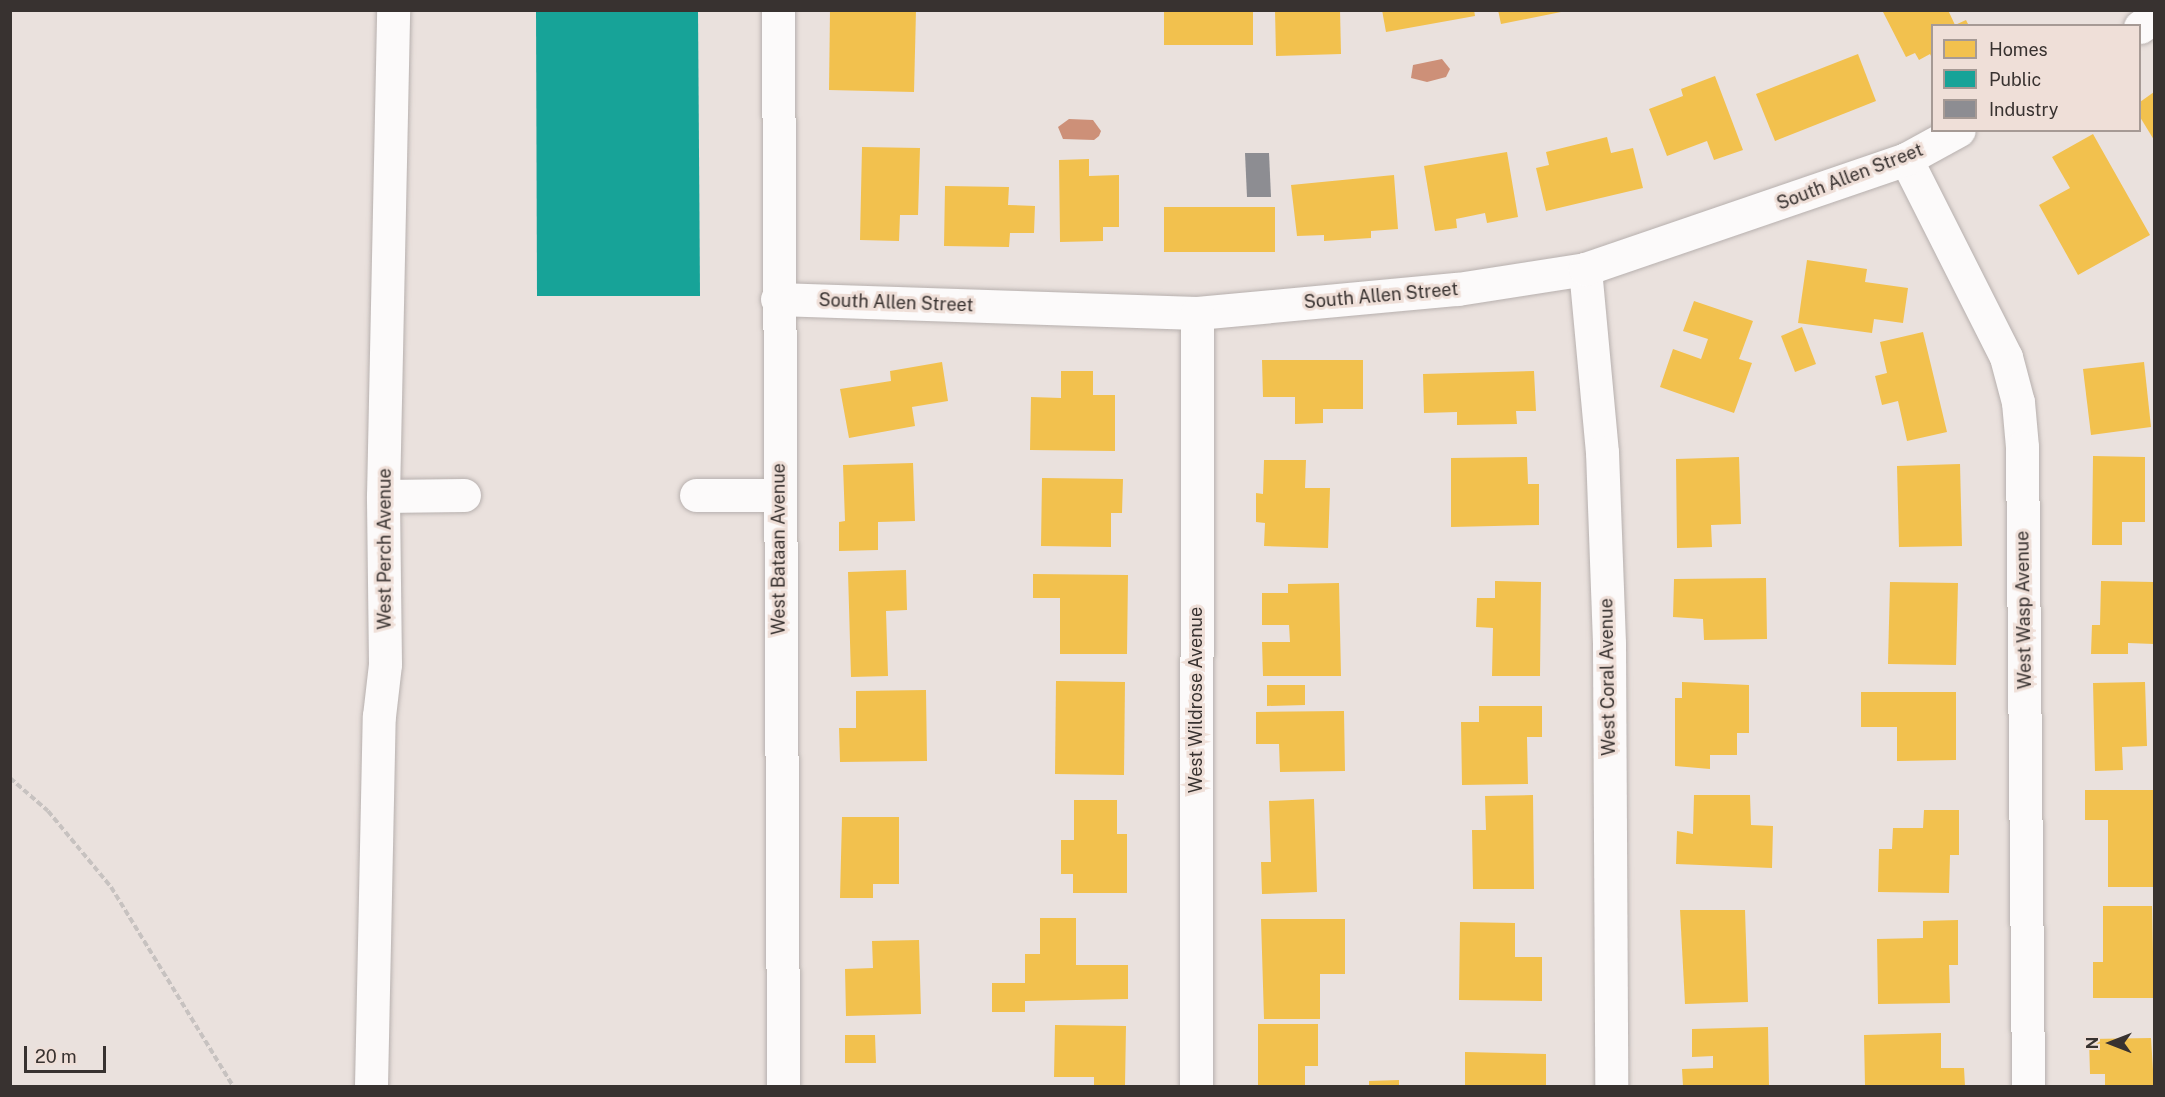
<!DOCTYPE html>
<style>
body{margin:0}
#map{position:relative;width:2165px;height:1097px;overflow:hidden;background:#eae1dd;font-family:"Public Sans",sans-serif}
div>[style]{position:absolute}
.water>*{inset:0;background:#cd9078}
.homes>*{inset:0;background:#f2c14e}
.public>*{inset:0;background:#17a398}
.industry>*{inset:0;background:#8d8d92}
.path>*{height:4px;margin-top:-2px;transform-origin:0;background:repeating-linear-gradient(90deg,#c7c2c0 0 6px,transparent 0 9px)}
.roads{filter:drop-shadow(0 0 2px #b7b0ae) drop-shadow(0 0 2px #b7b0ae)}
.minor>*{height:33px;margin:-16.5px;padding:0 16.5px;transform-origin:16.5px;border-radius:16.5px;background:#fcfafa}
span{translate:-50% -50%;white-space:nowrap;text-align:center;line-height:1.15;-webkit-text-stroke:6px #efdfd8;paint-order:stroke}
.street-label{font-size:18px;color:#383230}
.frame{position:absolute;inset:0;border:12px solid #383230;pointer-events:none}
.legend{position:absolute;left:1931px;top:24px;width:210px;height:108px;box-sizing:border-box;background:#efdfd8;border:2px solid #a69a95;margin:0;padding:8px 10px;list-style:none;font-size:18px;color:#383230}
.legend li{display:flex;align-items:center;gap:12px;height:30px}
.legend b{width:30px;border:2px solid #a69a95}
.north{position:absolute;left:2081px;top:1013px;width:60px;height:60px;-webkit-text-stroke:4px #efdfd8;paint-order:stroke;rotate:270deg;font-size:16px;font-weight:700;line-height:24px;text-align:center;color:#383230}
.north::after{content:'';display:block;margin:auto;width:21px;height:27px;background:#383230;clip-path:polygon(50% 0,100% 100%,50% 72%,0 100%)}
.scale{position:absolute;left:24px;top:1046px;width:82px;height:27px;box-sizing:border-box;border:3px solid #383230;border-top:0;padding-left:8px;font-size:18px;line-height:21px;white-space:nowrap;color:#383230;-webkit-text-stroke:4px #efdfd8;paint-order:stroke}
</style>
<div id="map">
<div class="water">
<div style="clip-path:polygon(1442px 59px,1450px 69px,1446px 77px,1427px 82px,1411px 78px,1413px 65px)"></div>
<div style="clip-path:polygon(1069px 119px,1093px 120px,1101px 131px,1099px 136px,1094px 140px,1063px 139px,1058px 127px)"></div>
</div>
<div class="homes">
<div style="clip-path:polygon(830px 10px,916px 10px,914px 92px,829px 90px)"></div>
<div style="clip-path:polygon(1164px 10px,1253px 10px,1253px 45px,1164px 45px)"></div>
<div style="clip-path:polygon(1275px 10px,1340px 10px,1341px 54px,1276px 56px)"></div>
<div style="clip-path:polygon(1382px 10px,1474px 10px,1475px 16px,1386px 32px)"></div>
<div style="clip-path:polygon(1498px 10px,1561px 10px,1561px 12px,1501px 24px)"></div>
<div style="clip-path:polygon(1882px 10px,1948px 10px,1955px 25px,1966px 20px,1969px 26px,1932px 26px,1932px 58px,1930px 54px,1919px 60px,1915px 53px,1906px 57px)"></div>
<div style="clip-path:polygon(1858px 54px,1876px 101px,1775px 141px,1756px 94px)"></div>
<div style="clip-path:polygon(1715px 76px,1743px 150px,1714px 160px,1707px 141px,1667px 156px,1649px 109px,1683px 96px,1681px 89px)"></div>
<div style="clip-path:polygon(2154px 92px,2154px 140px,2140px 117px,2140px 102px)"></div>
<div style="clip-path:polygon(2093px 134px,2150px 235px,2078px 275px,2039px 205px,2070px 188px,2052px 157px)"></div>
<div style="clip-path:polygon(1607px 137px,1611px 153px,1633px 148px,1643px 188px,1546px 211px,1536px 168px,1549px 165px,1546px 152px)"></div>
<div style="clip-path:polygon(862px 147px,920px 148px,918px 215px,900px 215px,899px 241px,860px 240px)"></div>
<div style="clip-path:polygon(1507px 152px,1518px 217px,1487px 223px,1485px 213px,1456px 219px,1457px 228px,1435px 231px,1424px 166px)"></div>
<div style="clip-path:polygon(1089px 159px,1089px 176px,1119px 175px,1119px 227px,1103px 227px,1103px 241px,1060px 242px,1059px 160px)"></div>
<div style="clip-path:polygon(1394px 175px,1398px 229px,1371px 231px,1371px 238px,1324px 241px,1324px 235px,1297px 236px,1291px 185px)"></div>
<div style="clip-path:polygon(945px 186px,1009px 187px,1008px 205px,1035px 206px,1034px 233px,1010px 233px,1009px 247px,944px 246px)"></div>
<div style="clip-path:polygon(1164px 207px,1275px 207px,1275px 252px,1164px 252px)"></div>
<div style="clip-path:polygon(1807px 260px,1867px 269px,1865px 282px,1908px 288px,1903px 323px,1874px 319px,1872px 333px,1798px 323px)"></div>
<div style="clip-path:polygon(1694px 301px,1753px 321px,1739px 359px,1752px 363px,1734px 413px,1660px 387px,1673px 349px,1701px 359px,1708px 339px,1683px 331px)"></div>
<div style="clip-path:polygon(1802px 327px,1816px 364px,1795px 372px,1781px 336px)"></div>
<div style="clip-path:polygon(1923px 332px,1947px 432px,1907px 441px,1898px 401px,1882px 405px,1875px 376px,1887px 373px,1880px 342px)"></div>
<div style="clip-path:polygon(1262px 360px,1363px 360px,1363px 409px,1323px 409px,1323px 423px,1295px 424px,1295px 397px,1263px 397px)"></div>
<div style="clip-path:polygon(942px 362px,948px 401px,912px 407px,915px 426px,849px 438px,840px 389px,891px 381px,890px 371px)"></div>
<div style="clip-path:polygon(2144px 362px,2151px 427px,2091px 435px,2083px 369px)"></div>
<div style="clip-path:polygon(1061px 371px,1093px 371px,1093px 395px,1115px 395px,1115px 451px,1030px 450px,1031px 397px,1061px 398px)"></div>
<div style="clip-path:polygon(1534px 371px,1536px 411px,1516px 411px,1517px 424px,1457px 425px,1457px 412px,1424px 413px,1423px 374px)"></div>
<div style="clip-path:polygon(2093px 456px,2145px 457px,2145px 522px,2122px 522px,2122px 545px,2092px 545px)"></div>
<div style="clip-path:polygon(1527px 457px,1528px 484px,1539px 484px,1539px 525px,1451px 527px,1451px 458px)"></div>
<div style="clip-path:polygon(1739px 457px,1741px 524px,1711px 525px,1712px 547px,1677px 548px,1676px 459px)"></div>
<div style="clip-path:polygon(1264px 460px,1306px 460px,1305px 488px,1330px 488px,1328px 548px,1264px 546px,1265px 523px,1256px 522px,1256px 493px,1263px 494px)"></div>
<div style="clip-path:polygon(913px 463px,915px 521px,878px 522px,878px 550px,839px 551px,839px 522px,845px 521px,843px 465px)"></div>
<div style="clip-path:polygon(1960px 464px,1962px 546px,1899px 547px,1897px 466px)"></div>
<div style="clip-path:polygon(1042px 478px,1123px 479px,1122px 513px,1111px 513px,1111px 547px,1041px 546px)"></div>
<div style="clip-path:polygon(906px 570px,907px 610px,886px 611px,888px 676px,851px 677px,848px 572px)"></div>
<div style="clip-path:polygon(1033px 574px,1128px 575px,1127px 654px,1060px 654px,1060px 598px,1033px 598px)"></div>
<div style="clip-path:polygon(1766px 578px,1767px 639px,1704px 640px,1703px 619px,1673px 617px,1674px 579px)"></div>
<div style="clip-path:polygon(1495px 581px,1541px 582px,1540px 676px,1492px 676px,1493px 628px,1476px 627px,1477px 598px,1495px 598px)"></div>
<div style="clip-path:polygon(2101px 581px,2154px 582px,2154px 644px,2128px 643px,2128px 654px,2091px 654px,2092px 625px,2100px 625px)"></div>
<div style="clip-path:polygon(1890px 582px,1958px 583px,1956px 665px,1888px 664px)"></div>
<div style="clip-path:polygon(1339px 583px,1341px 676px,1263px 676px,1262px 642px,1290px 642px,1289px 625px,1262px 625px,1262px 593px,1288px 593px,1288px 584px)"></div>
<div style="clip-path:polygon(1056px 681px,1125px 682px,1124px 775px,1055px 774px)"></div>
<div style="clip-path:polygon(1682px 682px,1749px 685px,1749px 733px,1737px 733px,1737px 755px,1710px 755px,1710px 769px,1675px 766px,1675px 698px,1682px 698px)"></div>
<div style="clip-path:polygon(2145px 682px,2147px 746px,2122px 747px,2123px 770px,2095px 771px,2093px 683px)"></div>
<div style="clip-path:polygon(1267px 685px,1305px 685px,1305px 705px,1267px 706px)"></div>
<div style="clip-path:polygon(926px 690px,927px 761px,840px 762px,839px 728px,856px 728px,856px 691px)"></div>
<div style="clip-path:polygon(1861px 692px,1956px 692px,1956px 760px,1897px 761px,1897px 727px,1861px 727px)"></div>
<div style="clip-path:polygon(1479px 706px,1542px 706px,1542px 737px,1527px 737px,1528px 784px,1462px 785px,1461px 722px,1479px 722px)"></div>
<div style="clip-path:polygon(1344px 711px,1345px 771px,1280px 772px,1279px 744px,1256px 744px,1256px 712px)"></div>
<div style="clip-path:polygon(2085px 790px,2154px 790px,2154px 887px,2108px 887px,2108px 820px,2085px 820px)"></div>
<div style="clip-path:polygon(1533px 795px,1534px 889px,1473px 889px,1472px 830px,1486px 830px,1485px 796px)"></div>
<div style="clip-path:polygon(1694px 795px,1750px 795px,1751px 825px,1773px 826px,1772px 868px,1676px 864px,1677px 831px,1693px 834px)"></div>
<div style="clip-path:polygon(1314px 799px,1317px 892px,1262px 894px,1261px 862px,1271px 862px,1269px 801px)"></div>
<div style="clip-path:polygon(1074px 800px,1117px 800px,1117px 834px,1127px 834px,1127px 893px,1073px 893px,1073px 874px,1061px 874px,1061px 840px,1074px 840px)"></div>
<div style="clip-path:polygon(1924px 810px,1959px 810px,1959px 855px,1950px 855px,1949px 893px,1878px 892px,1879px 849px,1892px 849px,1893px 828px,1923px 828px)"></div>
<div style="clip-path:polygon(842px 817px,899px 817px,899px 884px,873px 884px,873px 898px,840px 898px)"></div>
<div style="clip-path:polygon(2103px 906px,2152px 906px,2154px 998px,2093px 998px,2093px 962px,2103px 962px)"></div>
<div style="clip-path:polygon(1680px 910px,1745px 910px,1748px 1002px,1685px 1004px)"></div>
<div style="clip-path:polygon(1040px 918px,1076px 918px,1076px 965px,1128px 965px,1128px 999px,1025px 1001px,1025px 1012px,992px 1012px,992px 983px,1025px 983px,1025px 954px,1040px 954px)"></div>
<div style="clip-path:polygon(1261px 919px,1345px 919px,1345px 974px,1320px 974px,1320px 1019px,1264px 1019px)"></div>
<div style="clip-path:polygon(1958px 920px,1958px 965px,1949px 965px,1950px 1003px,1878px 1004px,1877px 939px,1923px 938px,1923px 921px)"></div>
<div style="clip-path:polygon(1460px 922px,1515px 923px,1515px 957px,1542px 957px,1542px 1001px,1459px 1000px)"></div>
<div style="clip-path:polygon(919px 940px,921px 1014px,846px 1016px,845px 969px,873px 968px,872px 941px)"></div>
<div style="clip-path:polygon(1258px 1024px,1318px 1024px,1318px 1066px,1305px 1066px,1305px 1086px,1258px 1086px)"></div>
<div style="clip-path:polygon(1055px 1025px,1126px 1026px,1125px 1086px,1094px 1086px,1094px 1077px,1054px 1077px)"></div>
<div style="clip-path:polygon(1768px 1027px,1769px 1086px,1683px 1086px,1682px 1069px,1713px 1068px,1713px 1056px,1692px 1057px,1692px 1029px)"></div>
<div style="clip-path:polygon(1941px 1033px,1941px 1068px,1964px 1068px,1965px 1086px,1865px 1086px,1864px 1035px)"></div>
<div style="clip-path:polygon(845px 1035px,875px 1035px,876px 1063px,845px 1063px)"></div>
<div style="clip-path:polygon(2151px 1038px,2154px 1086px,2105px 1086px,2105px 1074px,2090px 1074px,2089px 1039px)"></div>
<div style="clip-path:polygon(1465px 1052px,1546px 1054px,1546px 1086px,1465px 1086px)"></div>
<div style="clip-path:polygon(1399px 1080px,1399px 1086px,1369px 1086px,1369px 1081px)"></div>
</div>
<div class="public">
<div style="clip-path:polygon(536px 10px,698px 10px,700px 296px,537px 296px)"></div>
</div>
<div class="industry">
<div style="clip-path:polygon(1245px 153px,1269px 153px,1271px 197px,1247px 197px)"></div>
</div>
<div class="path">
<div style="left:10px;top:778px;width:50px;rotate:41deg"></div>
<div style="left:48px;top:811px;width:99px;rotate:50.3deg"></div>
<div style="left:111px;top:887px;width:233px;rotate:58.5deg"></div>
</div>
<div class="roads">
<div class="minor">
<div style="left:778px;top:10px;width:1076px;rotate:89.73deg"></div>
<div style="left:2140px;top:27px;width:17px;rotate:-36deg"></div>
<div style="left:1906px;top:159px;width:222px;rotate:63.2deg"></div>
<div style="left:2006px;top:357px;width:47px;rotate:75.1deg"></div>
<div style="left:2018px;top:402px;width:45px;rotate:84.9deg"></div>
<div style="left:2022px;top:447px;width:639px;rotate:89.46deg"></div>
<div style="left:1585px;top:269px;width:184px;rotate:84.7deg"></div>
<div style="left:1602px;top:452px;width:192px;rotate:87.9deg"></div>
<div style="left:1609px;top:644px;width:442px;rotate:89.7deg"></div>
<div style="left:777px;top:299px;width:420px;rotate:1.9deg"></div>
<div style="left:1197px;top:313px;width:262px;rotate:-5.3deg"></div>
<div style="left:1458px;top:289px;width:129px;rotate:-8.9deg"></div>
<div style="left:1585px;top:269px;width:339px;rotate:-18.9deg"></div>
<div style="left:1906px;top:159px;width:60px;rotate:-28.7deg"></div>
<div style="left:696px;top:495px;width:83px"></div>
<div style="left:383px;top:496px;width:81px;rotate:-0.7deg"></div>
<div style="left:371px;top:1086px;width:370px;rotate:-88.8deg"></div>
<div style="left:379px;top:716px;width:52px;rotate:-83.4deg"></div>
<div style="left:385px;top:664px;width:168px;rotate:-90.7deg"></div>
<div style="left:383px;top:496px;width:486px;rotate:-88.8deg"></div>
<div style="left:1196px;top:1086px;width:773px;rotate:-89.93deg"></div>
</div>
</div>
<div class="street-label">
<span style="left:1850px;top:177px;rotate:-21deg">South Allen Street</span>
<span style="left:1381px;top:296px;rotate:-5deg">South Allen Street</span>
<span style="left:896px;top:303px;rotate:2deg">South Allen Street</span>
<span style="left:385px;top:549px;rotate:-90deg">West Perch Avenue</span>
<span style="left:779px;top:549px;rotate:-90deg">West Bataan Avenue</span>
<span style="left:2024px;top:610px;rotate:-91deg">West Wasp Avenue</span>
<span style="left:1608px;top:677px;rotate:-91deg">West Coral Avenue</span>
<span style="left:1196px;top:700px;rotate:-90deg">West Wildrose Avenue</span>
</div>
<div class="frame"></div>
<ul class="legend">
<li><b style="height:16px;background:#f2c14e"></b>Homes</li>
<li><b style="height:16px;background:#17a398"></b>Public</li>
<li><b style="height:16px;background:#8d8d92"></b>Industry</li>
</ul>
<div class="north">N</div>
<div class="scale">20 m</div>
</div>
